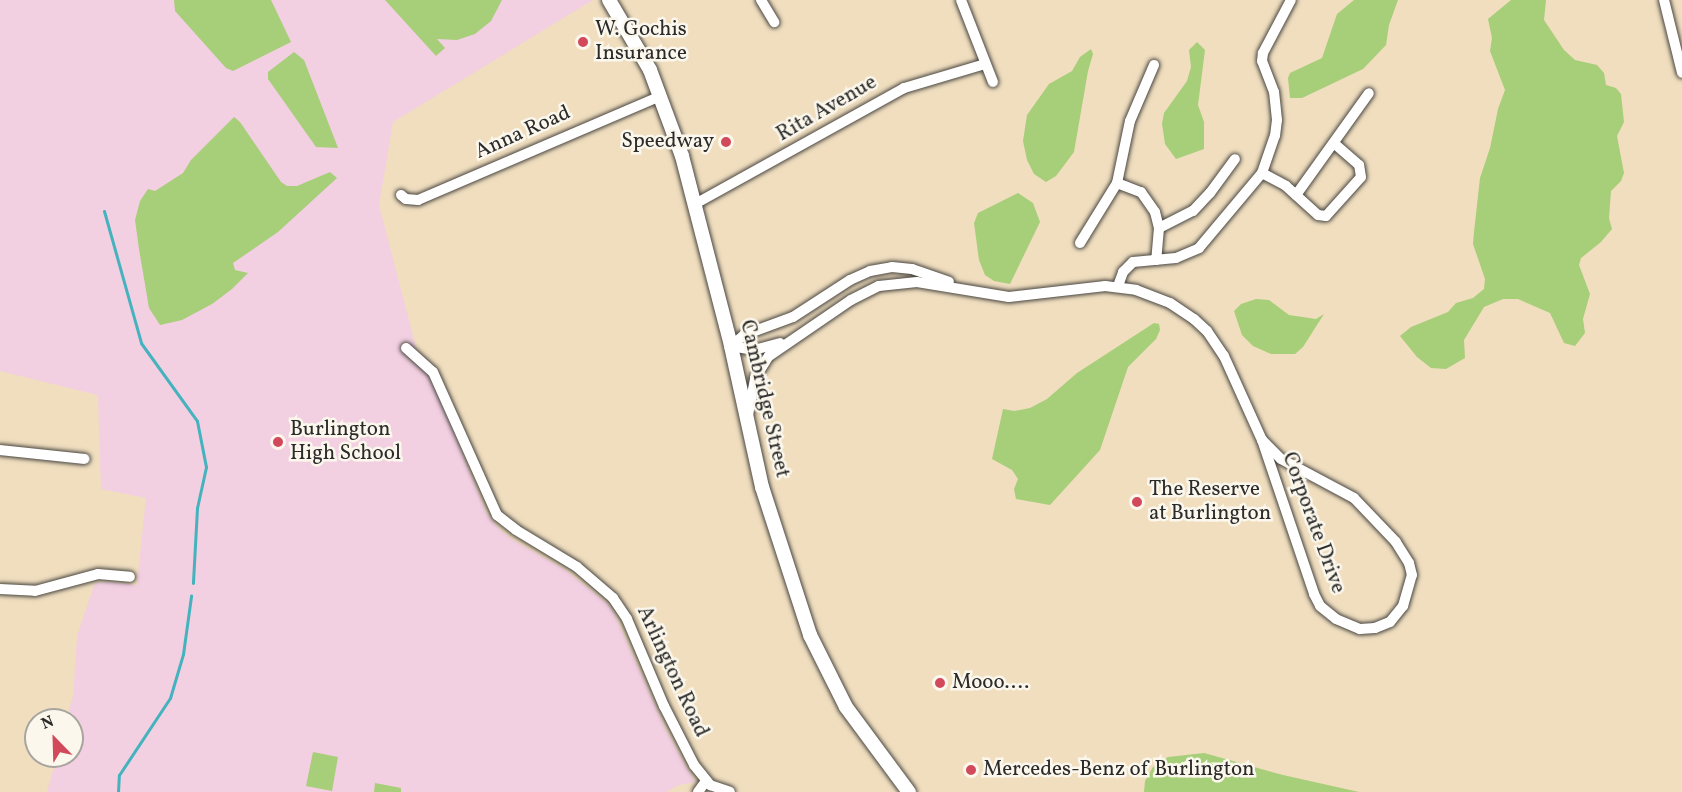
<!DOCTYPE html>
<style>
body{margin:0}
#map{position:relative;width:1682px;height:792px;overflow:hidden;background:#f0debf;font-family:Vollkorn,serif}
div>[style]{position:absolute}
.built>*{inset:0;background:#f2cfe1}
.green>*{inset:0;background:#a7ce79}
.stream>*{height:3px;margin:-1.5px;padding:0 1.5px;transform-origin:1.5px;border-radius:1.5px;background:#44b3be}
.roads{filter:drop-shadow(0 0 2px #494641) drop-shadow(0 0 2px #494641)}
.minor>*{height:10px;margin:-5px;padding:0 5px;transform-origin:5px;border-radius:5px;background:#fff}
.major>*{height:14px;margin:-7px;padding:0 7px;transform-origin:7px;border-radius:7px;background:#fff}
.dots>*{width:16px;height:16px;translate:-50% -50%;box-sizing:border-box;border:3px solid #fbf7ec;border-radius:50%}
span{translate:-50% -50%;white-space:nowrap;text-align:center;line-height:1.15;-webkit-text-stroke:5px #fbf7ec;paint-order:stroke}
.poi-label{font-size:21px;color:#2b2b2b}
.left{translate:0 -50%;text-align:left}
.right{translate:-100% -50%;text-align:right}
.street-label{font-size:21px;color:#2b2b2b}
.north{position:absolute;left:24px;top:708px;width:60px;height:60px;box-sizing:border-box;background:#fbf7ec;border:2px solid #a8a59f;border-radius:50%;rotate:337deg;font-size:16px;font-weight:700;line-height:24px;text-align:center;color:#2b2b2b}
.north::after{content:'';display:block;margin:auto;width:21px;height:27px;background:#d1495b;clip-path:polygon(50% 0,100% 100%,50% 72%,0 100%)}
</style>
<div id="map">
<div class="built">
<div style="clip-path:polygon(0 0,593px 0,393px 122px,379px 205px,417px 351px,427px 367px,487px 514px,500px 530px,513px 540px,564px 569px,607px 603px,613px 611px,667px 732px,695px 782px,679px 785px,666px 792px,47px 792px,57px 756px,72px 756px,72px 720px,66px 720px,73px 696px,77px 636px,95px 583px,108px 582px,137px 585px,146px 498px,101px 489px,98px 395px,0 371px)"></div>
</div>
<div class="green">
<div style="clip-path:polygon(174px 0,271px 0,291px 42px,233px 71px,226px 68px,175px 11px)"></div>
<div style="clip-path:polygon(385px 0,502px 0,491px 21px,475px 34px,457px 40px,437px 39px,445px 48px,436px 56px)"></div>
<div style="clip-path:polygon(1354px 0,1398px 0,1389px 25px,1386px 45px,1363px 69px,1302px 98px,1290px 98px,1288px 78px,1290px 73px,1322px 58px,1337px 14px)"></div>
<div style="clip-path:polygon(1511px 0,1546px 0,1544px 20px,1564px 50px,1575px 60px,1597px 65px,1604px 73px,1606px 85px,1616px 88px,1621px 94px,1624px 122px,1617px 136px,1624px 173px,1621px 181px,1611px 191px,1609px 218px,1612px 229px,1601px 242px,1581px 258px,1579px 265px,1590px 294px,1583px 319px,1585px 333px,1575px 346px,1564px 343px,1550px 313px,1518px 299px,1503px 299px,1484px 307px,1464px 340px,1465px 358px,1446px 369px,1431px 368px,1417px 357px,1400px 336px,1411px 327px,1448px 312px,1456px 303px,1473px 298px,1484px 289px,1485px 279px,1473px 244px,1474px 232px,1480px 178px,1490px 148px,1498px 109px,1505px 90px,1490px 51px,1492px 38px,1488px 19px)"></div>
<div style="clip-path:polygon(1197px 42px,1205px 50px,1198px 105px,1204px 122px,1204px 149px,1176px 159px,1165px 144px,1162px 124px,1164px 113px,1187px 81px,1191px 67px,1189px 50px)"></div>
<div style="clip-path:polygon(1091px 49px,1093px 54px,1088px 71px,1074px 152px,1056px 176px,1046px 182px,1034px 174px,1027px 160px,1023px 141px,1027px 115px,1049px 84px,1072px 71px,1080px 57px)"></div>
<div style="clip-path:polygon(294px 52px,304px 60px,338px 148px,316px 147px,268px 79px,268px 72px)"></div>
<div style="clip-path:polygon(234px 117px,240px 122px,281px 182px,287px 186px,297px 186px,330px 172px,337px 178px,278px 232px,233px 263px,235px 270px,248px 273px,232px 289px,212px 304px,182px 320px,160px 325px,149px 308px,139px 249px,135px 220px,140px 201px,148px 189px,155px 191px,183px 173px,191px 160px)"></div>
<div style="clip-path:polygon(1018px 193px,1033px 203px,1040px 222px,1010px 284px,994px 281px,985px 275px,979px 260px,974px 223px,978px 213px)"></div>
<div style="clip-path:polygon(1256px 299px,1269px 300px,1289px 315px,1316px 319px,1324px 314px,1303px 347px,1295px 354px,1271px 354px,1253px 346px,1242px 335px,1234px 311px,1241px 304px)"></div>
<div style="clip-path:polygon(1154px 323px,1159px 324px,1160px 330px,1156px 339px,1128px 367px,1100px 450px,1050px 505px,1016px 499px,1014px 489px,1018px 479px,1012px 470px,992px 459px,1003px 409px,1014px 411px,1030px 408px,1047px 399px,1077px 373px)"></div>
<div style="clip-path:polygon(313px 752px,338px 757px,332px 791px,306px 786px)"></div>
<div style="clip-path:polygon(1204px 753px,1283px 775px,1359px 792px,1144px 792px,1145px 781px,1153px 767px,1168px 757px)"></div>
<div style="clip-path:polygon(375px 783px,401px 788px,401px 792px,374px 792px)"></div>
</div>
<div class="stream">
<div style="left:104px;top:211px;width:137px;rotate:74.3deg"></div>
<div style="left:141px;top:343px;width:96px;rotate:54.3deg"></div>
<div style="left:197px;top:421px;width:47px;rotate:78.9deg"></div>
<div style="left:206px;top:467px;width:42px;rotate:102.4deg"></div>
<div style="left:197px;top:508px;width:75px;rotate:93.1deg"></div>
<div style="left:118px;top:792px;width:17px;rotate:-87deg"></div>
<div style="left:119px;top:775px;width:92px;rotate:-56.5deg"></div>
<div style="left:170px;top:698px;width:46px;rotate:-73.5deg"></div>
<div style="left:183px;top:654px;width:59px;rotate:-82.1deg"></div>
</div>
<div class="roads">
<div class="minor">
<div style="left:761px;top:0;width:26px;rotate:59deg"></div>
<div style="left:961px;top:0;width:88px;rotate:68.7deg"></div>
<div style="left:1664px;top:0;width:75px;rotate:76.1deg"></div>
<div style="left:1262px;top:173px;width:27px;rotate:28deg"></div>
<div style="left:1286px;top:186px;width:43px;rotate:42.2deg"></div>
<div style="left:1318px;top:215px;width:8px;rotate:7deg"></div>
<div style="left:1326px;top:216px;width:52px;rotate:-48.1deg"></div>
<div style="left:1361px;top:177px;width:12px;rotate:-99deg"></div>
<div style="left:1359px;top:165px;width:32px;rotate:-139deg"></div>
<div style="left:1117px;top:183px;width:26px;rotate:21deg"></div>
<div style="left:1141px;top:192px;width:24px;rotate:55deg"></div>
<div style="left:1155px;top:212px;width:16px;rotate:76deg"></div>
<div style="left:1159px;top:228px;width:32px;rotate:95deg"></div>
<div style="left:401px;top:195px;width:6px;rotate:39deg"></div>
<div style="left:406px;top:199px;width:12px;rotate:5deg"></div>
<div style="left:418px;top:200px;width:264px;rotate:-23.2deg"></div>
<div style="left:1296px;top:195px;width:125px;rotate:-54.4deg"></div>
<div style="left:695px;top:204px;width:239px;rotate:-29deg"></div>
<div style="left:904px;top:88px;width:84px;rotate:-16.5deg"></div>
<div style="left:1159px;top:228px;width:38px;rotate:-27deg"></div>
<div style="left:1193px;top:211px;width:25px;rotate:-47deg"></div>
<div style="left:1210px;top:193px;width:42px;rotate:-53.7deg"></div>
<div style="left:1080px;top:243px;width:70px;rotate:-58.3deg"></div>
<div style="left:1117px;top:183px;width:63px;rotate:-78.2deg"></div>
<div style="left:1130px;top:121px;width:61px;rotate:-66.8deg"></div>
<div style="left:1118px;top:286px;width:15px;rotate:-70deg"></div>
<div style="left:1123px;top:272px;width:14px;rotate:-45deg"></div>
<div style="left:1133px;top:262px;width:43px;rotate:-5.3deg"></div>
<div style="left:1176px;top:258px;width:25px;rotate:-23deg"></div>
<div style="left:1199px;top:248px;width:98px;rotate:-50deg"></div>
<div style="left:1262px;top:173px;width:39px;rotate:-71deg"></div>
<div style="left:1275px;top:136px;width:16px;rotate:-83deg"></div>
<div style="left:1277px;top:120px;width:28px;rotate:-96deg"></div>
<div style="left:1274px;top:92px;width:33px;rotate:-111deg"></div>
<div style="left:1262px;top:61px;width:8px;rotate:-83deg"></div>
<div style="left:1263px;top:53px;width:60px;rotate:-62.2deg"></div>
<div style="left:731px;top:346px;width:17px;rotate:-40deg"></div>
<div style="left:744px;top:335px;width:52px;rotate:-20.2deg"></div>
<div style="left:793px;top:317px;width:68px;rotate:-33deg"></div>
<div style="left:850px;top:280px;width:22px;rotate:-24deg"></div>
<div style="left:870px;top:271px;width:22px;rotate:-10deg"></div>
<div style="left:892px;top:267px;width:20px;rotate:6deg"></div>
<div style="left:912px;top:269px;width:39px;rotate:19deg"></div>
<div style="left:731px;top:346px;width:23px;rotate:10deg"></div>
<div style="left:754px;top:350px;width:27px;rotate:-15deg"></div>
<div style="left:406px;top:348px;width:36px;rotate:42deg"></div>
<div style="left:433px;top:372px;width:157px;rotate:65.9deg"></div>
<div style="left:497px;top:515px;width:24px;rotate:38deg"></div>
<div style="left:516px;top:530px;width:71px;rotate:31.2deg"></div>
<div style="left:577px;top:567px;width:48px;rotate:40.7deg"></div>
<div style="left:613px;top:598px;width:25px;rotate:56deg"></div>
<div style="left:627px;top:619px;width:95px;rotate:67deg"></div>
<div style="left:664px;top:706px;width:66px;rotate:63deg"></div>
<div style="left:694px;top:765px;width:26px;rotate:51deg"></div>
<div style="left:710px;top:785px;width:21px;rotate:19deg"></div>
<div style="left:748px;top:415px;width:38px;rotate:-79deg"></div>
<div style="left:755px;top:378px;width:26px;rotate:-58deg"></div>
<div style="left:769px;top:356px;width:99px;rotate:-34.3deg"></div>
<div style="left:851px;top:300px;width:31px;rotate:-27deg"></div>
<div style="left:879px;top:286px;width:38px;rotate:-6deg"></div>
<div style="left:917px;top:282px;width:93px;rotate:9.3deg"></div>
<div style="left:1009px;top:297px;width:97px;rotate:-6.5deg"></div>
<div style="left:1105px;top:286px;width:31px;rotate:7deg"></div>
<div style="left:1136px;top:290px;width:36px;rotate:21deg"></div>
<div style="left:1170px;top:303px;width:29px;rotate:34deg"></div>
<div style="left:1194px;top:319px;width:18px;rotate:43deg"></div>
<div style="left:1207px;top:331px;width:30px;rotate:56deg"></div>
<div style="left:1224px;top:356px;width:92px;rotate:65.7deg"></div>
<div style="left:1262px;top:440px;width:163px;rotate:71.3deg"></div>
<div style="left:1314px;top:594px;width:13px;rotate:63deg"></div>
<div style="left:1320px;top:606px;width:21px;rotate:39deg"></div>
<div style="left:1336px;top:619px;width:26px;rotate:23deg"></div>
<div style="left:1360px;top:629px;width:15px;rotate:-4deg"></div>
<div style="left:1375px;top:628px;width:16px;rotate:-22deg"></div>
<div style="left:1390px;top:622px;width:21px;rotate:-51deg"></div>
<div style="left:1403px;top:606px;width:32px;rotate:-74deg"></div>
<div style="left:1412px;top:575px;width:12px;rotate:-104deg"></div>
<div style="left:1409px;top:563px;width:25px;rotate:-122deg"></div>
<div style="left:1396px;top:542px;width:61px;rotate:-133.7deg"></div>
<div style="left:1354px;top:498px;width:83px;rotate:-151.9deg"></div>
<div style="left:1281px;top:459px;width:27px;rotate:-135deg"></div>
<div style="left:0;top:450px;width:85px;rotate:6deg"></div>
<div style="left:0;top:589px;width:35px;rotate:3deg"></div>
<div style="left:35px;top:591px;width:65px;rotate:-15.1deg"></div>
<div style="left:98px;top:574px;width:32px;rotate:5deg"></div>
<div style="left:698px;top:792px;width:14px;rotate:-54deg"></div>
</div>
<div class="major">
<div style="left:609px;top:0;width:81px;rotate:59.6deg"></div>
<div style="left:650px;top:70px;width:92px;rotate:69.6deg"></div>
<div style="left:682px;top:156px;width:196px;rotate:75.5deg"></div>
<div style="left:731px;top:346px;width:144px;rotate:77.6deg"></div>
<div style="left:762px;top:487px;width:156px;rotate:72deg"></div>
<div style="left:810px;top:635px;width:80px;rotate:63.4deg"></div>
<div style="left:846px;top:707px;width:106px;rotate:53.5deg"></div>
</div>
</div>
<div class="dots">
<div style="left:583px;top:42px;background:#d1495b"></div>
<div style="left:726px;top:142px;background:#d1495b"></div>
<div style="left:278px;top:442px;background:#d1495b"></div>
<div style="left:1137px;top:502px;background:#d1495b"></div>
<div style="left:940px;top:683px;background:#d1495b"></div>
<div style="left:971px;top:770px;background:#d1495b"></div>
</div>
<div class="poi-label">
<span class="left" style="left:595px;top:42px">W. Gochis<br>Insurance</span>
<span class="right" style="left:714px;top:142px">Speedway</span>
<span class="left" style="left:290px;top:442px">Burlington<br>High School</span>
<span class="left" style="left:1149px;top:502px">The Reserve<br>at Burlington</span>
<span class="left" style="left:952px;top:683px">Mooo....</span>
<span class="left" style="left:983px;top:770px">Mercedes-Benz of Burlington</span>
</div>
<div class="street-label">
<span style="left:827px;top:109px;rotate:-30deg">Rita Avenue</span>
<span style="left:523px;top:133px;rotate:-24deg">Anna Road</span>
<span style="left:764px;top:399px;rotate:77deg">Cambridge Street</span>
<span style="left:1313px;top:523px;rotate:70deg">Corporate Drive</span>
<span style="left:672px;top:672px;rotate:65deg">Arlington Road</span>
</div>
<div class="north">N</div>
</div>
